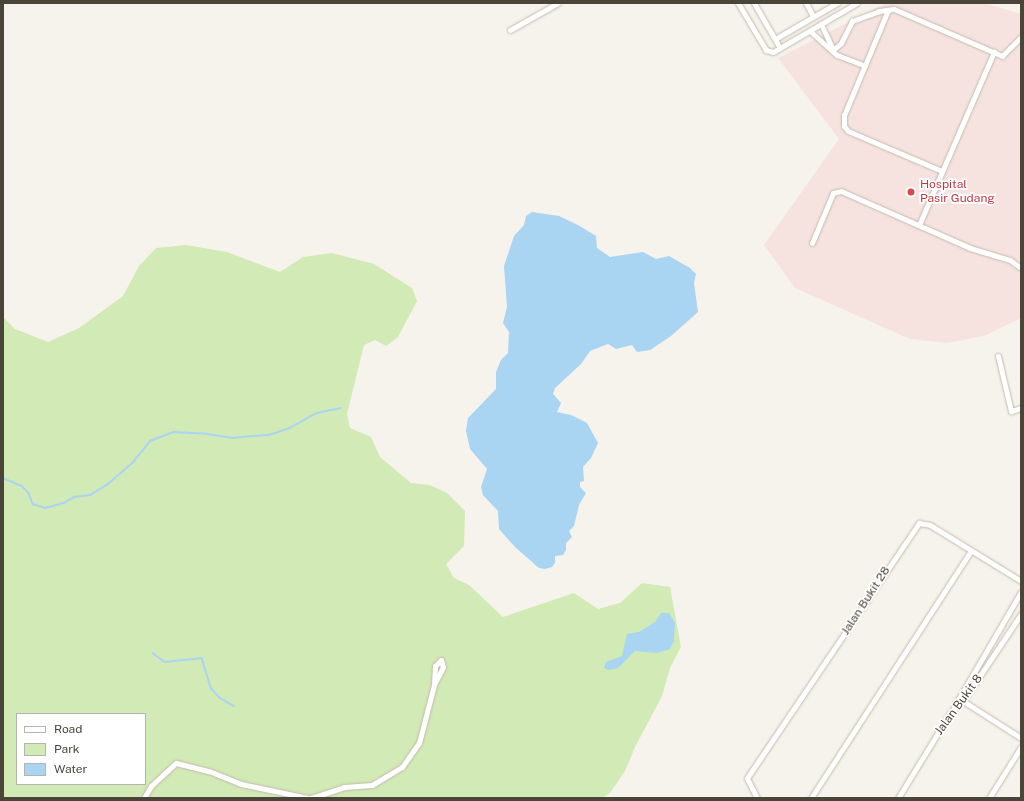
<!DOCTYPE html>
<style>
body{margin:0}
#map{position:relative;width:1024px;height:801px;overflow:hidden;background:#f6f3ec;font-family:"Public Sans",sans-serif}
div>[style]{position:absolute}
.medical>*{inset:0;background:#f6e3e0}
.green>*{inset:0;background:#d2eab5}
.water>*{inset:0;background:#a9d4f2}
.stream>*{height:1.5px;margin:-0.75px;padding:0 0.75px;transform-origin:0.75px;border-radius:0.75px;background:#a9d4f2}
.roads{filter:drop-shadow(0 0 1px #c2bbae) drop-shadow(0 0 1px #c2bbae)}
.street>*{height:5px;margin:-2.5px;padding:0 2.5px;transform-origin:2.5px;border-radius:2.5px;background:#fff}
.dots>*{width:11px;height:11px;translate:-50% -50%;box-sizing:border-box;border:2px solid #fff;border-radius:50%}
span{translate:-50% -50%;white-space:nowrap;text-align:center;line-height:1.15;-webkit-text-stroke:3.5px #fff;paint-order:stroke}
.health-label{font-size:12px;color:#be3a42}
.left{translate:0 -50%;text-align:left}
.street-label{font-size:12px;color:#4b4439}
.frame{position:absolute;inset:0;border:4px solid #4b4439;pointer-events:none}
.legend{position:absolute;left:16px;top:713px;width:130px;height:72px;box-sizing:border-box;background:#fff;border:1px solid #b7b4b0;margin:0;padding:5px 7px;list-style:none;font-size:12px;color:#4b4439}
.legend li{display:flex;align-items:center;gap:8px;height:20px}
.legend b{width:20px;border:1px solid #b7b4b0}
</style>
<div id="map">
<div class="medical">
<div style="clip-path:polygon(886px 3px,984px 3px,1021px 14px,1021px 318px,984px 336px,947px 343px,910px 339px,795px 288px,764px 245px,839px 139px,778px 58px)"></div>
</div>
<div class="green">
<div style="clip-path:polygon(evenodd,186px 245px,227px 252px,280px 272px,303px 257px,332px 253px,374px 264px,412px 288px,417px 301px,398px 337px,386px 346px,375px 340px,364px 345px,347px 414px,350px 428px,371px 437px,380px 457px,411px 483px,430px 485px,447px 493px,465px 511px,464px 546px,446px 564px,454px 578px,469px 585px,503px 617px,574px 593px,598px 609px,620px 603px,642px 583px,670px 587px,681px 647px,670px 668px,662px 696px,635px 747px,625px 771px,610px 793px,602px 798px,3px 798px,3px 317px,15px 329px,48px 342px,79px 328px,123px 296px,139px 266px,156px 248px,186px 245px,17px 714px,145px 714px,145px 784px,17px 784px,17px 714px)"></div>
</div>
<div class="water">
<div style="clip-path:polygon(532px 212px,559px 216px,578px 225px,596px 236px,597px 248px,610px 257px,643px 252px,656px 259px,669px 256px,690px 268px,696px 274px,694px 283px,698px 312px,671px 336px,650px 350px,637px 352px,632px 345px,616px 349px,608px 344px,590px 351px,581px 364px,555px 388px,553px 394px,561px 403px,557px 412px,571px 415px,587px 423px,598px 443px,591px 458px,583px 467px,584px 481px,580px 482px,580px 487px,586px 493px,579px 505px,574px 526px,569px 531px,572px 537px,566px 543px,566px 550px,563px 555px,555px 556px,555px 563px,552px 567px,545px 569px,539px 568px,515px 547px,499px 529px,498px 511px,483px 495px,481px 487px,487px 469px,470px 449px,466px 431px,468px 418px,496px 389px,496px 372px,501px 360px,508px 353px,509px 332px,503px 323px,507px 307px,504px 266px,514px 236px,524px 225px,526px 216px)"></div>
<div style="clip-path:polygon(661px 613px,669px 613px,675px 623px,674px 641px,670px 649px,657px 653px,635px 651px,618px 668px,608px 670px,604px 668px,606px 662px,622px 656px,627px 634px,639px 632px,655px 622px)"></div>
</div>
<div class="stream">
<div style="left:3px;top:478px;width:21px;rotate:23deg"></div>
<div style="left:22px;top:486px;width:10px;rotate:45deg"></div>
<div style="left:29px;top:493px;width:12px;rotate:70deg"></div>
<div style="left:33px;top:504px;width:13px;rotate:18deg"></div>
<div style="left:45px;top:508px;width:20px;rotate:-15deg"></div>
<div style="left:64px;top:503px;width:12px;rotate:-31deg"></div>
<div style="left:74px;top:497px;width:16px;rotate:-7deg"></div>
<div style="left:90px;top:495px;width:21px;rotate:-31deg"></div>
<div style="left:108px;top:484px;width:35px;rotate:-41deg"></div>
<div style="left:134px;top:461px;width:26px;rotate:-51deg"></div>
<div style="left:150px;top:441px;width:25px;rotate:-21deg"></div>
<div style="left:173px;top:432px;width:34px;rotate:3deg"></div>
<div style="left:207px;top:434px;width:24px;rotate:9deg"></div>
<div style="left:231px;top:438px;width:38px;rotate:-5deg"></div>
<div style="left:269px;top:435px;width:20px;rotate:-18deg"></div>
<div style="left:288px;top:429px;width:33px;rotate:-29deg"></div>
<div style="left:317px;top:413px;width:24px;rotate:-12deg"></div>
<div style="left:153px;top:653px;width:15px;rotate:37deg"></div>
<div style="left:165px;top:662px;width:37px;rotate:-6deg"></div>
<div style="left:202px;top:658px;width:31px;rotate:73deg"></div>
<div style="left:211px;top:688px;width:13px;rotate:48deg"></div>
<div style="left:220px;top:698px;width:16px;rotate:30deg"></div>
</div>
<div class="roads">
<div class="street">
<div style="left:738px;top:3px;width:55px;rotate:59.2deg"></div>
<div style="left:766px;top:50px;width:7px;rotate:16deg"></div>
<div style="left:773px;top:52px;width:97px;rotate:-30.3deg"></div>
<div style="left:754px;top:3px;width:52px;rotate:60deg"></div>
<div style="left:806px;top:3px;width:15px;rotate:62deg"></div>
<div style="left:888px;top:10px;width:114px;rotate:112.7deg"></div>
<div style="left:844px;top:115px;width:11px;rotate:90deg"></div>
<div style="left:844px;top:126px;width:6px;rotate:51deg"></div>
<div style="left:848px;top:131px;width:102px;rotate:23.1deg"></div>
<div style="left:821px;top:24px;width:26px;rotate:65deg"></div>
<div style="left:510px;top:30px;width:55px;rotate:-29.4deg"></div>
<div style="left:810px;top:31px;width:36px;rotate:42deg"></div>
<div style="left:837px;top:55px;width:30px;rotate:21deg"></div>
<div style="left:775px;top:39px;width:72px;rotate:-30.1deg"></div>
<div style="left:833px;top:50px;width:11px;rotate:-41deg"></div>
<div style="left:841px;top:43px;width:25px;rotate:-63deg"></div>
<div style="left:852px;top:21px;width:29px;rotate:-20deg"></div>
<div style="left:879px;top:11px;width:15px;rotate:-8deg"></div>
<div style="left:894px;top:9px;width:118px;rotate:23.5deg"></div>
<div style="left:1002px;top:56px;width:27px;rotate:-45deg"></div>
<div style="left:919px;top:225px;width:189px;rotate:-66.6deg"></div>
<div style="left:812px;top:243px;width:54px;rotate:-67.2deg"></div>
<div style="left:833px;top:193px;width:8px;rotate:-14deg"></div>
<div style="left:841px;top:191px;width:141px;rotate:23.8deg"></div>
<div style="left:970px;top:248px;width:42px;rotate:16.7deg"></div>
<div style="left:1010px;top:260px;width:14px;rotate:36deg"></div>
<div style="left:998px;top:356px;width:57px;rotate:76.7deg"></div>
<div style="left:1011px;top:411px;width:10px;rotate:-17deg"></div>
<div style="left:963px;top:701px;width:69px;rotate:32.5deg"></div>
<div style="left:954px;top:707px;width:133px;rotate:-59.8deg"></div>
<div style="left:144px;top:798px;width:14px;rotate:-60deg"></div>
<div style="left:151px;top:786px;width:34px;rotate:-43deg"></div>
<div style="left:176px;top:763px;width:34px;rotate:14deg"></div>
<div style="left:209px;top:771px;width:35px;rotate:22deg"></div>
<div style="left:241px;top:784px;width:68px;rotate:11.8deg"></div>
<div style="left:311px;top:798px;width:35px;rotate:-18deg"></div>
<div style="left:344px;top:787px;width:28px;rotate:-4deg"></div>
<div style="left:372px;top:785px;width:35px;rotate:-31deg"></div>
<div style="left:402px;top:767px;width:29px;rotate:-55deg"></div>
<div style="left:419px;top:743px;width:60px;rotate:-75.5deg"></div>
<div style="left:434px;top:685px;width:19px;rotate:-87deg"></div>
<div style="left:435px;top:666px;width:8px;rotate:-45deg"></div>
<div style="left:441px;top:660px;width:7px;rotate:74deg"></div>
<div style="left:443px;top:667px;width:20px;rotate:117deg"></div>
<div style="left:757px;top:798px;width:22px;rotate:-117deg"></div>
<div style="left:747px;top:778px;width:308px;rotate:-56deg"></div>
<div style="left:919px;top:523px;width:11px;rotate:10deg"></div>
<div style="left:930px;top:525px;width:107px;rotate:31.6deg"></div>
<div style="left:811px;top:798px;width:294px;rotate:-57.1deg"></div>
<div style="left:898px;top:798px;width:100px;rotate:-58.5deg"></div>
<div style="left:950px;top:713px;width:18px;rotate:-43deg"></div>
<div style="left:963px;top:701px;width:105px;rotate:-56.3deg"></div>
<div style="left:989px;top:798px;width:60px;rotate:-57.9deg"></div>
</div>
</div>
<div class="dots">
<div style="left:911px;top:192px;background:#e0444e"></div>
</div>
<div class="health-label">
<span class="left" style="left:920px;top:192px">Hospital<br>Pasir Gudang</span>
</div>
<div class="street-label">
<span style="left:866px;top:601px;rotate:-57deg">Jalan Bukit 28</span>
<span style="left:959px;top:705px;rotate:-54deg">Jalan Bukit 8</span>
</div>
<div class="frame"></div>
<ul class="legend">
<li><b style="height:5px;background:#fff"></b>Road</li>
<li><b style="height:11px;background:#d2eab5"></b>Park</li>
<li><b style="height:11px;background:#a9d4f2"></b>Water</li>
</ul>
</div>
